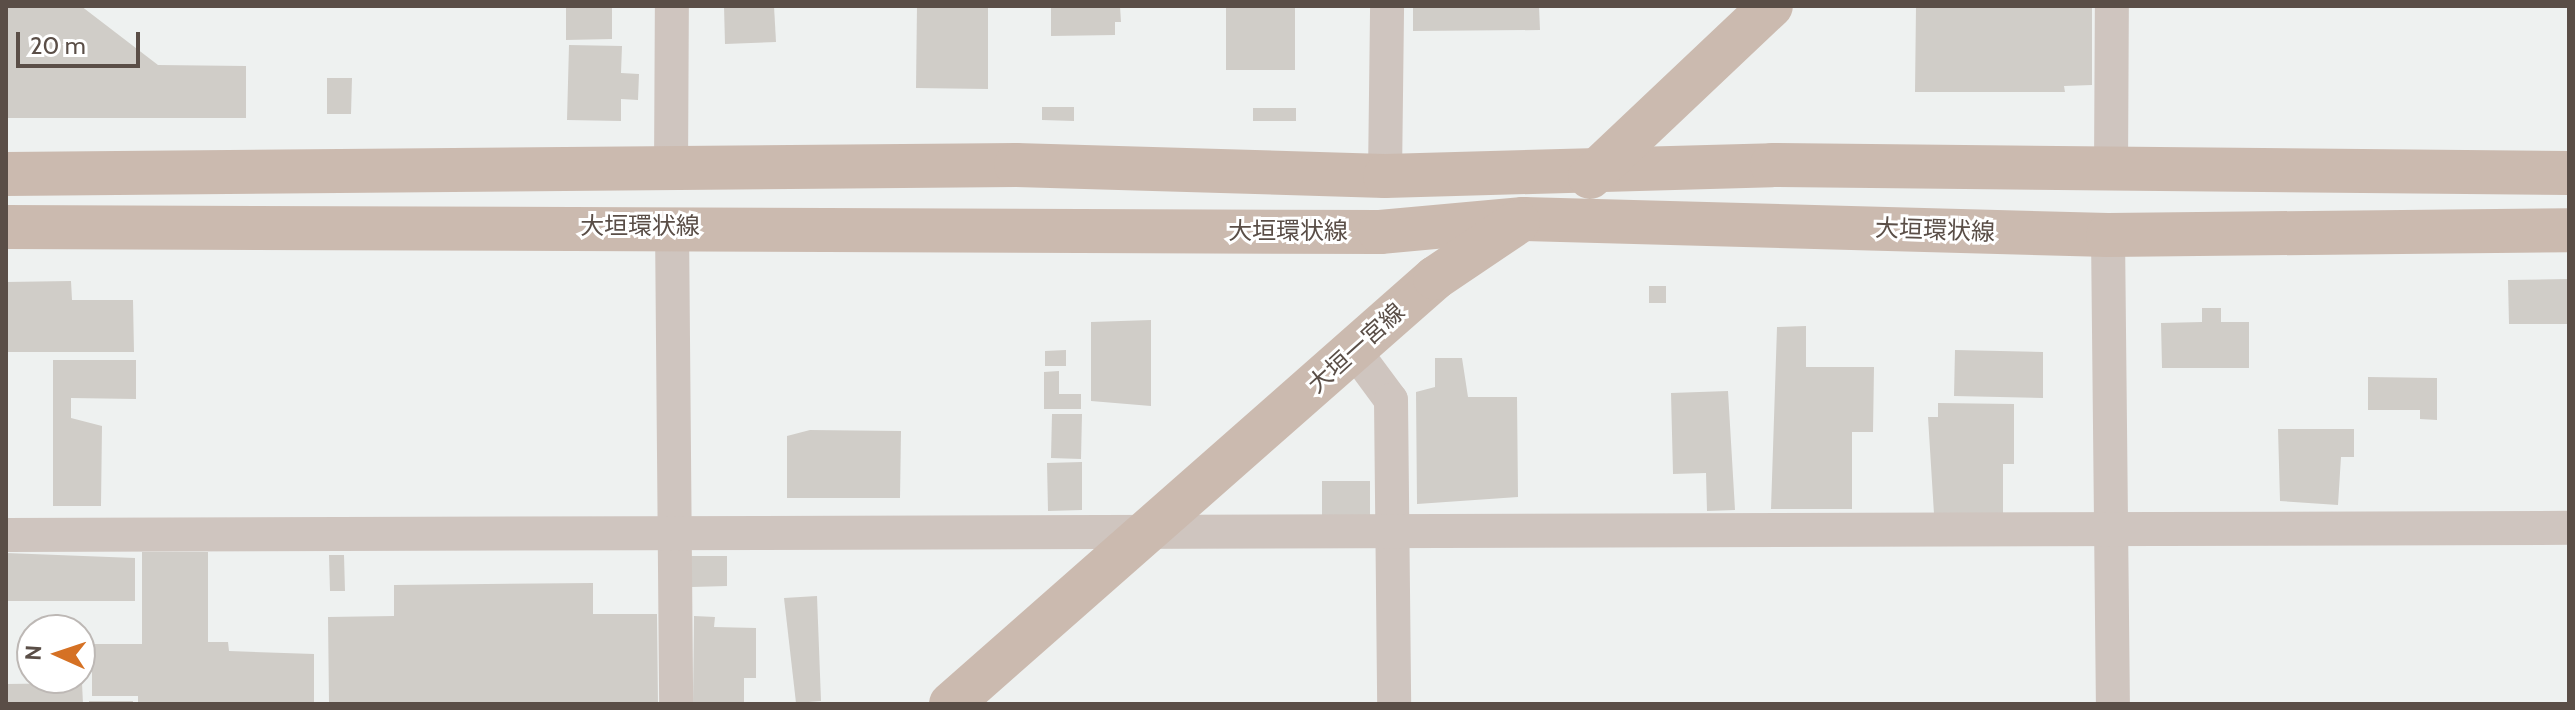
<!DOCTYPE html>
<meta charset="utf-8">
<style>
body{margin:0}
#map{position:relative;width:2575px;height:710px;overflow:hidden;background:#eef1f0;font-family:Cabin,"Noto Sans JP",sans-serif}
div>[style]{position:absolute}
.building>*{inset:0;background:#d0cdc8}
.minor>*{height:34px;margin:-17px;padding:0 17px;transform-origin:17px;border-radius:17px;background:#cfc5bf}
.primary>*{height:44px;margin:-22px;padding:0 22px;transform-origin:22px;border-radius:22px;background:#cbbaaf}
span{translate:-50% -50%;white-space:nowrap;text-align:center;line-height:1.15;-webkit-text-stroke:6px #fff;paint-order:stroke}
.street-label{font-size:24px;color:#5a4e47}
.frame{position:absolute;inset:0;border:8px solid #5a4e47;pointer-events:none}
.north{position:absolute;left:16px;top:614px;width:80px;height:80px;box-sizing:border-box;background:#fff;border:2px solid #bdb8b5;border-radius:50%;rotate:273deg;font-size:22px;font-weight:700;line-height:32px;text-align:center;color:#5a4e47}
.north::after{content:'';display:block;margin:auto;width:28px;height:36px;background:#d57124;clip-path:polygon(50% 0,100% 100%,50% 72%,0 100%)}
.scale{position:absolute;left:16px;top:32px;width:124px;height:36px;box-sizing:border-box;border:4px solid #5a4e47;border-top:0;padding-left:10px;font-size:24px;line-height:28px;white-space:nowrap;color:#5a4e47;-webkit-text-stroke:6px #fff;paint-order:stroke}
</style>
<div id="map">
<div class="building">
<div style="clip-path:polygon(6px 6px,81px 6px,158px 65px,246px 66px,246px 118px,6px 118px)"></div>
<div style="clip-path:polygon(566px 6px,612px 6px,612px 39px,566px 40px)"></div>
<div style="clip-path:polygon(724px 6px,774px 6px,776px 42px,725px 44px)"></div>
<div style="clip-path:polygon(917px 6px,988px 6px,988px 89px,916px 88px)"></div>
<div style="clip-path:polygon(1051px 6px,1120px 6px,1121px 22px,1115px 22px,1115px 35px,1051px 36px)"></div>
<div style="clip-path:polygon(1226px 6px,1295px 6px,1295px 70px,1226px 70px)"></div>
<div style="clip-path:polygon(1413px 6px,1539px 6px,1540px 30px,1413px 31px)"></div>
<div style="clip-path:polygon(1916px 6px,2092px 6px,2092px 85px,2064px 86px,2065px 92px,1915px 92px)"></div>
<div style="clip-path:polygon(569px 45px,622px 46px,621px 73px,639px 74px,638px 100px,621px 99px,621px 121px,567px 120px)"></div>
<div style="clip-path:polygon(327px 78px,352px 78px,351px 114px,327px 114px)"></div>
<div style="clip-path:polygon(1042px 107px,1074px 107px,1074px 121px,1042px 120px)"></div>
<div style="clip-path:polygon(1253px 108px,1296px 108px,1296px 121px,1253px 121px)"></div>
<div style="clip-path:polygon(2569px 279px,2569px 324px,2509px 324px,2508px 280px)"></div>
<div style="clip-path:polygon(71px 281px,72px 300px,133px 300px,134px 352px,6px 352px,6px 282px)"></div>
<div style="clip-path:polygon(1649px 286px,1666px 286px,1666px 303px,1649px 303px)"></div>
<div style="clip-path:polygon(2202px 308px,2221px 308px,2221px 322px,2249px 322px,2249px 368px,2162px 368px,2161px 323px,2202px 322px)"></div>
<div style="clip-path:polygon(1151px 320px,1151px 406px,1091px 401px,1091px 322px)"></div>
<div style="clip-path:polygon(1806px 326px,1806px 367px,1874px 367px,1873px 432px,1852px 432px,1852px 509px,1771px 509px,1777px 327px)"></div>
<div style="clip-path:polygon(1066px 350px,1066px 366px,1045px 366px,1045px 351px)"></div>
<div style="clip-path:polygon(1955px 350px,2043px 352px,2043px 398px,1954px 396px)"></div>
<div style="clip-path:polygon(1435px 358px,1462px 358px,1468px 397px,1517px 397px,1518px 497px,1417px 504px,1416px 392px,1435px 387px)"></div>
<div style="clip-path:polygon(53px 360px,136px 360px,136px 399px,71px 398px,71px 418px,102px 426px,101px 506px,53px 506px)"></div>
<div style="clip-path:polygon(1059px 371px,1059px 394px,1081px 394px,1081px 409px,1044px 409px,1044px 372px)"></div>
<div style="clip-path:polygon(2368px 377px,2437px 378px,2437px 420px,2420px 419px,2420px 410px,2368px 410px)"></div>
<div style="clip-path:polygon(1728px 391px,1735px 510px,1707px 511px,1706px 473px,1673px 474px,1671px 393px)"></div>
<div style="clip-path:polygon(1938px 403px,2014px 404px,2014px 464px,2003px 464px,2003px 514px,1934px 514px,1928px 417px,1938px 417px)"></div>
<div style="clip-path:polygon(1052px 414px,1082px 414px,1081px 459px,1051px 458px)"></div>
<div style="clip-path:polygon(2278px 429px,2354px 429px,2354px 457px,2341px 457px,2338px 505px,2280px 501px)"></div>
<div style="clip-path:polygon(810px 430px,901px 431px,900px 498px,787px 498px,787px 436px)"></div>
<div style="clip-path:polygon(1082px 462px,1082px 510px,1048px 511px,1047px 463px)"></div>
<div style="clip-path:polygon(1322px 481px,1370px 481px,1370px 516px,1322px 516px)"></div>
<div style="clip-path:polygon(142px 552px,208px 552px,208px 642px,228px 642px,229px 651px,314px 654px,314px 704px,138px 704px,138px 696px,92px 696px,92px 644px,142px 644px)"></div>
<div style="clip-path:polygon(6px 553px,135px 558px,135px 601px,6px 601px)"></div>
<div style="clip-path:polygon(329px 555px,344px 555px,345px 591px,330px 591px)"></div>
<div style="clip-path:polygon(691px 556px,727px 556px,727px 586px,692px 587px)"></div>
<div style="clip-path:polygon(593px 583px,593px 614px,657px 614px,658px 704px,329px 704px,328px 617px,394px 616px,394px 585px)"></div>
<div style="clip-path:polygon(817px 596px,821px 701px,796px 703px,784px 598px)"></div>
<div style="clip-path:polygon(694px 616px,715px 617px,714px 627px,756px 628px,756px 678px,744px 678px,744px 704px,693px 704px)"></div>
<div style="clip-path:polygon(82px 683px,83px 704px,6px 704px,6px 684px)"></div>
<div style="clip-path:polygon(89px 701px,133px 701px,133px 704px,89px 704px)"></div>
</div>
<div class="minor">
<div style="left:2111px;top:170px;width:164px;rotate:-89.7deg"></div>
<div style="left:671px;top:172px;width:166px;rotate:-89.7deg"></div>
<div style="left:1385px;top:176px;width:170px;rotate:-89.3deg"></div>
<div style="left:672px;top:225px;width:479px;rotate:89.5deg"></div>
<div style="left:2108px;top:235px;width:469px;rotate:89.4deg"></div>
<div style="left:1354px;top:350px;width:62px;rotate:53.5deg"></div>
<div style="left:1391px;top:400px;width:304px;rotate:89.4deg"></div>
<div style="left:6px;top:535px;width:2563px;rotate:-0.16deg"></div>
</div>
<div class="primary">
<div style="left:6px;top:174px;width:1010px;rotate:-0.51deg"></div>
<div style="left:1016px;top:165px;width:369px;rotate:1.7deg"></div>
<div style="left:1385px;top:176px;width:387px;rotate:-1.6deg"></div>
<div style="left:1772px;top:165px;width:797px;rotate:0.58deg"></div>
<div style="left:1590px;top:177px;width:249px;rotate:-43.4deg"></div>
<div style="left:6px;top:227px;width:1374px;rotate:0.21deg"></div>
<div style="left:1380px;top:232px;width:144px;rotate:-5.2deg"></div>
<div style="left:1523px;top:219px;width:585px;rotate:1.57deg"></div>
<div style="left:2108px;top:235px;width:461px;rotate:-0.6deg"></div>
<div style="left:951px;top:704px;width:645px;rotate:-41.35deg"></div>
<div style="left:1435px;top:278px;width:100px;rotate:-34deg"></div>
</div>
<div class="street-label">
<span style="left:640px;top:226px">大垣環状線</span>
<span style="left:1935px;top:230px;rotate:2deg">大垣環状線</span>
<span style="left:1288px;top:231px">大垣環状線</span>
<span style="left:1356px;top:348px;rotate:-42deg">大垣一宮線</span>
</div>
<div class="frame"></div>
<div class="north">N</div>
<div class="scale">20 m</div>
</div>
